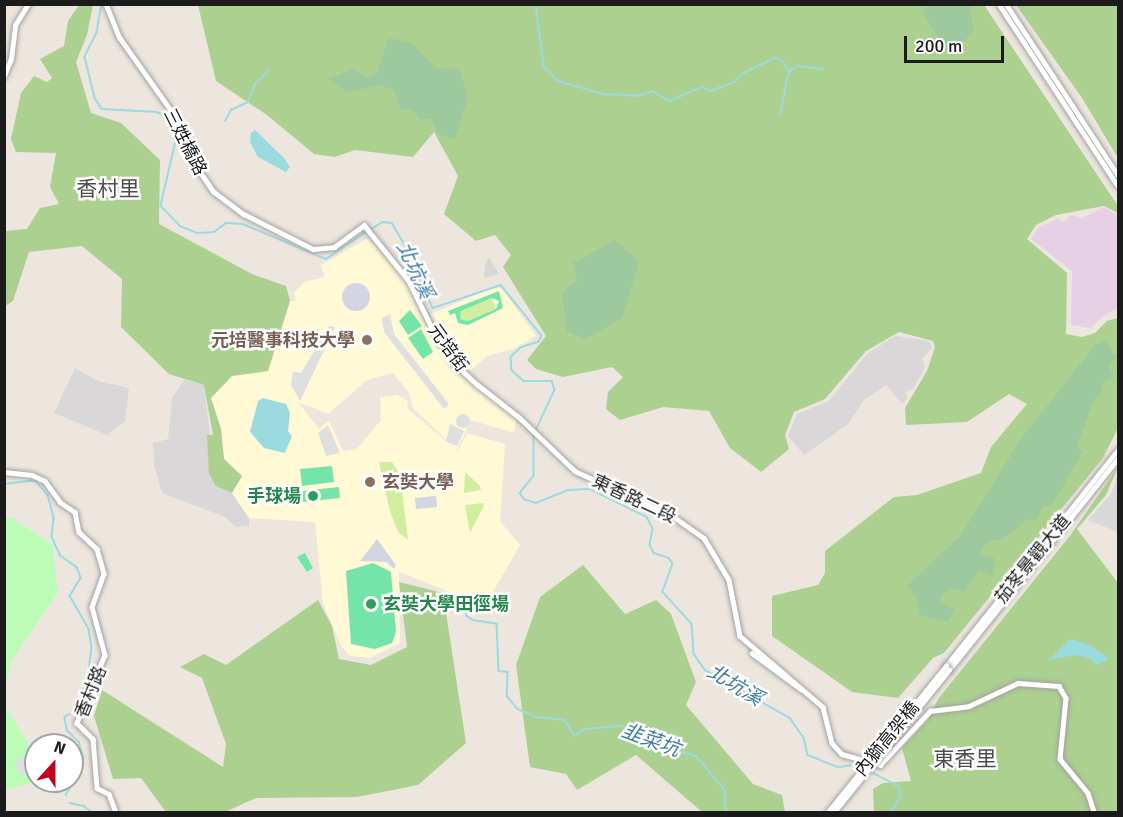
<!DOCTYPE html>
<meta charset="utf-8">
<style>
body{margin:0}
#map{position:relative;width:1123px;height:817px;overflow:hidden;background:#ede6df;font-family:Signika,"Noto Sans TC",sans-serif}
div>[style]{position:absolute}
.residential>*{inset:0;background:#d9d7d8}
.industrial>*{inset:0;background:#e7d0e6}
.education>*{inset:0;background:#fff9d6}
.grass>*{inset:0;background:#d1ed9f}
.forest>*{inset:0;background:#acd090}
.cemetery>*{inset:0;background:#9ec89e}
.park>*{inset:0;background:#bbfdb6}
.pitch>*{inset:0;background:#75e4a9}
.parking>*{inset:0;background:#dfdfdf}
.round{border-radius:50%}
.plaza>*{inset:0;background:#d3d5e3}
.water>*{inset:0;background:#9bdadf}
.stream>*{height:1.5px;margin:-0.75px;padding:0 0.75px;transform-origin:0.75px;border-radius:0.75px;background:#9bdadf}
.roads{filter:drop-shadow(0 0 2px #a2a2a2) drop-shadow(0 0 2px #a2a2a2)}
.minor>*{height:4.5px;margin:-2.25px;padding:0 2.25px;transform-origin:2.25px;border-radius:2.25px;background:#fff}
.bridges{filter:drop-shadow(0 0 2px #a2a2a2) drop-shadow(0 0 2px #a2a2a2)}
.minor-bridge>*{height:4.5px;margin:-2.25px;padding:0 2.25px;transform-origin:2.25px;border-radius:2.25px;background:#fff}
.dots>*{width:16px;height:16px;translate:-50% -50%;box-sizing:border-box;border:3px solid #fff;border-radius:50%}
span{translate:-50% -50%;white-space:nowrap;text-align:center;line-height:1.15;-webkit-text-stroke:5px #fff;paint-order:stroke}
.street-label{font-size:18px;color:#1b1b1b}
.education-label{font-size:18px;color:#785e54;font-weight:700}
.right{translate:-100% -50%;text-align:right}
.left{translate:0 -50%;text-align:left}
.leisure-label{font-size:18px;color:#27864d;font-weight:700}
.water-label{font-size:20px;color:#3c7da0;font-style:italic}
.quarter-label{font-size:21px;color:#4e4e4e}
.frame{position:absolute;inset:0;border:6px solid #1b1b1b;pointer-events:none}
.north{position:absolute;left:24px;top:733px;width:60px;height:60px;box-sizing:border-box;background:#fff;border:2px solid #a4a4a4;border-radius:50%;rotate:21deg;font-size:16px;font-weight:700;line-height:24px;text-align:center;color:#1b1b1b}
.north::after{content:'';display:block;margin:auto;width:21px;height:27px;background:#c5001d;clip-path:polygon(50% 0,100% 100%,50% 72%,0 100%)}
.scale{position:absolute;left:904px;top:36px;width:100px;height:27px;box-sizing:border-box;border:3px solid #1b1b1b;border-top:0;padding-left:8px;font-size:18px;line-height:21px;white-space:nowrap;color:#1b1b1b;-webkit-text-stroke:4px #fff;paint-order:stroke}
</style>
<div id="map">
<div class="residential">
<div style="clip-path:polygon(489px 257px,499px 274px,484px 278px,485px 265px)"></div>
<div style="clip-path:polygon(895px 336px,929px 341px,932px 348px,922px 359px,925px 367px,922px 374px,912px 390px,906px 391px,907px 399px,902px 404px,886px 385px,864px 400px,848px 424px,804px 455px,788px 436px,797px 414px,829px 401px,867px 354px)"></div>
<div style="clip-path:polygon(75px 368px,98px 381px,129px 388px,125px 421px,107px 435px,54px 413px)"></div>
<div style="clip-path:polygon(184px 380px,204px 385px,216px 486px,232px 493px,249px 518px,249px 526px,236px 527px,225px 517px,162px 493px,154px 464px,153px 443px,168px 439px,172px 398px)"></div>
<div style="clip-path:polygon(1118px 476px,1118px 532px,1088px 520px,1111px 494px)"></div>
</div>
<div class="industrial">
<div style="clip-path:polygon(1104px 207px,1118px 216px,1118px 308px,1103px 316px,1091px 328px,1071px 325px,1072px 271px,1031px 239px,1038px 228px,1058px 218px,1063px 223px,1071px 215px,1082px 218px)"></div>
</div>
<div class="education">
<div style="clip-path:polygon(368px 238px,405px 278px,420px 312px,451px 361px,517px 418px,514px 433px,471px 420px,457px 450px,413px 408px,408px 391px,393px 373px,367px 380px,328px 414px,298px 402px,319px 429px,329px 421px,343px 451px,357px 449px,381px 420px,380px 397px,397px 395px,407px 400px,408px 409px,458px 451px,467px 433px,505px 444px,500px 521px,520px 545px,491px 595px,460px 596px,399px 572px,400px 643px,370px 658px,350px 656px,341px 646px,323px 604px,315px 522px,249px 518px,232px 493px,242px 476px,224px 459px,221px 429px,211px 398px,232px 376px,268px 371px,290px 301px,296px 301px,294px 293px,304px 282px,325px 277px,321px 265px)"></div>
<div style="clip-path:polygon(495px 287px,501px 288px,536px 336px,513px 349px,487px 356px,470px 371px,447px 343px,431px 314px)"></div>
</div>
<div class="grass">
<div style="clip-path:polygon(492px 298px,496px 309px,468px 321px,460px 319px,461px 311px)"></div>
<div style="clip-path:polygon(379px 462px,392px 462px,400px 475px,408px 540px,398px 532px,390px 511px)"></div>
<div style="clip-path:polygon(465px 472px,480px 486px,481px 490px,464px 493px)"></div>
<div style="clip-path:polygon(484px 503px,484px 506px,470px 533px,465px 505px)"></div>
</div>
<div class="forest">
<div style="clip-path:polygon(79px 5px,93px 5px,87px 35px,76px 62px,91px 113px,121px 123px,160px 160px,159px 224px,252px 274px,286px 286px,290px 301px,268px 371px,232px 376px,211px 398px,221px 429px,224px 459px,242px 476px,232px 493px,216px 486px,209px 474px,207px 435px,213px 435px,204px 385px,169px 374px,121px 327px,122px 279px,82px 246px,29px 252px,13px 301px,5px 306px,5px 231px,27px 229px,40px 208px,59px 204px,50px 187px,56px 153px,16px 152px,11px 139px,21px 93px,34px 76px,47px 82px,52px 78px,40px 59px,64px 46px,68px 21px)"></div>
<div style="clip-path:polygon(198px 5px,984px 5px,1118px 206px,1118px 213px,1104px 206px,1056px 215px,1036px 225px,1027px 239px,1067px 273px,1066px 334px,1082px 337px,1095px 333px,1107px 321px,1118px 318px,1118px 428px,1103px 458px,944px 653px,933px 658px,898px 698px,852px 692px,772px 636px,772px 596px,818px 585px,825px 573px,825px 551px,894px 497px,917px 495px,981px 473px,991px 447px,1027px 404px,1009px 394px,967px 422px,906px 425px,905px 408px,927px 371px,935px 347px,933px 341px,899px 332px,866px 351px,825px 399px,794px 412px,785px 435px,789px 449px,761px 472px,730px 448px,709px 411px,663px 407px,620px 420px,606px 409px,608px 392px,623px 377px,612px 367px,563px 377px,536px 369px,527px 360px,546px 336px,503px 267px,511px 255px,495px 235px,476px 241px,444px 214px,458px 176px,434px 132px,413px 157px,355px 150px,335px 157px,314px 154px,267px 115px,216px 81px)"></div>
<div style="clip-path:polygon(1016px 5px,1118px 5px,1118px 158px,1082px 98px)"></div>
<div style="clip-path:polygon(1118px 467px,1106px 495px,1077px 529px,1118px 583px,1118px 812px,874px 812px,873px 789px,883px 783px,911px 781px,902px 748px,928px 720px,938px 699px,1069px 537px)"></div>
<div style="clip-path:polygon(583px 565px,625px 614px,656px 600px,671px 614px,696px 682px,686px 705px,753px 784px,782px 795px,785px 812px,702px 812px,636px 755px,577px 790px,566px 774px,530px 767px,516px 665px,540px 597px)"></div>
<div style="clip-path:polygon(399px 582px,443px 593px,466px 743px,418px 785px,357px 797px,256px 798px,225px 812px,166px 812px,141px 778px,113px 779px,94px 716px,102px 690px,223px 767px,226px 744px,202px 678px,180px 667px,204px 654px,226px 665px,318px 600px,332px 626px,339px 659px,371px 665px,407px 647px)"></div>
</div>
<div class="cemetery">
<div style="clip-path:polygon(930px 5px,970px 5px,973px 32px,959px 46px,946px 51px,922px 10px)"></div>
<div style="clip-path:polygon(388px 38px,410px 42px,437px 68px,459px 69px,468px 97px,455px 139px,438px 134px,432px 119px,420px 119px,411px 109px,401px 110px,394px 90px,381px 85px,347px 92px,328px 79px,353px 69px,367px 77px,378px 73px)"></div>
<div style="clip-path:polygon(615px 240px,639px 262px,622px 318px,586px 339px,567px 332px,562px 294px,577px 280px,573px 263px)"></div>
<div style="clip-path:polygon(1107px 340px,1112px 353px,1118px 356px,1108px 365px,1114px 377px,1103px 381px,1102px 391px,1093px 402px,1077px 446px,1083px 452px,1051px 506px,1043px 506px,1037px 519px,1027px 520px,1005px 538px,987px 542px,979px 554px,994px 558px,994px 576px,979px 571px,965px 591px,953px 589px,942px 594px,940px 602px,954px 609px,948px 622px,919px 615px,916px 597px,907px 586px,961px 535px,1023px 436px,1096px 344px)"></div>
</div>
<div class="park">
<div style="clip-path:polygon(5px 517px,14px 519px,52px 544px,58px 593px,11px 661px,5px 691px)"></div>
<div style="clip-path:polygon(4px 705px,27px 741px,37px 781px,5px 790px)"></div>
<div style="clip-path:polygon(903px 710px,916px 719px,888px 754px,876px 745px)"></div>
</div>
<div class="pitch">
<div style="clip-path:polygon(evenodd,499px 291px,503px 308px,468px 325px,458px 323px,455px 313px,450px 315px,448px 311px,499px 291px,492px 298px,499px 301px,496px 309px,468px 321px,460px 319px,461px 311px,492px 298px)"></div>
<div style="clip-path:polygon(410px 310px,422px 326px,408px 335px,399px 321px)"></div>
<div style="clip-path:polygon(421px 329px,433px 352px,423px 359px,408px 338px)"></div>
<div style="clip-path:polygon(332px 466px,334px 482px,302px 486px,300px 469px)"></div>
<div style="clip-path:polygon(339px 487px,340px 498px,303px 502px,302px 491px)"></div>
<div style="clip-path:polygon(305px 553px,313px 568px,307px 572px,297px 557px)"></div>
<div style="clip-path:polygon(373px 563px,391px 572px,396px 632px,392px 643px,375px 649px,351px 644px,346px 571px)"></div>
</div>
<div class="parking">
<div style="clip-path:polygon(390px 314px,394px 334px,449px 404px,444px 409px,384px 332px,382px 318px)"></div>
<div style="clip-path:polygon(329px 326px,335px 327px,300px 401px,291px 385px,293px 372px,301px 373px)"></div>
<div class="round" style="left:456px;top:414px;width:14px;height:14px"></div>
<div style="clip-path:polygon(450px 424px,464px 431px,457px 446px,446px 441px)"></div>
<div style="clip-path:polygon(328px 425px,340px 453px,326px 456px,318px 433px)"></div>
<div style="clip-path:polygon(20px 757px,32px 772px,21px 775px,14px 762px)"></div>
</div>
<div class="plaza">
<div class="round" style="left:342px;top:283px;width:28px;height:28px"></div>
<div style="clip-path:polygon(436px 496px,437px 507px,416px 509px,415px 498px)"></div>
<div style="clip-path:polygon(377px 539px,396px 565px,394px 569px,386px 562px,360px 561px)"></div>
</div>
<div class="water">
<div style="clip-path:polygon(255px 130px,284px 158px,290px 167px,286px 172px,258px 157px,250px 142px,251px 133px)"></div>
<div style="clip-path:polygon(263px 398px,286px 404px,290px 413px,288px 431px,292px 436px,285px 453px,264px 448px,250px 432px,258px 401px)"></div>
<div style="clip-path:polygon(1070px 639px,1090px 645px,1109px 659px,1096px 665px,1091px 659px,1075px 655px,1049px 660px)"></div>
</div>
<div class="stream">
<div style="left:102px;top:4px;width:29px;rotate:100deg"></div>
<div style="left:97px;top:33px;width:27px;rotate:117deg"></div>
<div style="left:85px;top:57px;width:42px;rotate:76.3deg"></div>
<div style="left:95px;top:98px;width:13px;rotate:58deg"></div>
<div style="left:102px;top:109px;width:55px;rotate:3.1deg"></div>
<div style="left:157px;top:112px;width:15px;rotate:23deg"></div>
<div style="left:171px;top:118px;width:20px;rotate:72deg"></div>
<div style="left:177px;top:137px;width:71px;rotate:103.1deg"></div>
<div style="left:161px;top:206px;width:28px;rotate:46deg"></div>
<div style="left:180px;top:226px;width:18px;rotate:22deg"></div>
<div style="left:197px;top:233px;width:17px;rotate:-3deg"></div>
<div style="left:214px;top:232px;width:15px;rotate:-37deg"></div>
<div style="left:226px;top:223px;width:17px;rotate:3deg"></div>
<div style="left:243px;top:224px;width:90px;rotate:22.9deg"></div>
<div style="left:326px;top:259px;width:48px;rotate:-34deg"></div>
<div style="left:536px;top:4px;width:63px;rotate:82.6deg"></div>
<div style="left:544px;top:66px;width:21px;rotate:47deg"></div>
<div style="left:558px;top:81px;width:48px;rotate:15.8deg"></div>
<div style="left:604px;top:94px;width:34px;rotate:3deg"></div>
<div style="left:638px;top:96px;width:15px;rotate:-20deg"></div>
<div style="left:652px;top:91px;width:21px;rotate:29deg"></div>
<div style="left:670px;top:101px;width:35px;rotate:-24deg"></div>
<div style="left:702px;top:87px;width:10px;rotate:24deg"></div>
<div style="left:711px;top:91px;width:26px;rotate:-21deg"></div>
<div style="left:735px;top:82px;width:9px;rotate:-54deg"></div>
<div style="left:740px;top:75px;width:39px;rotate:-26deg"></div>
<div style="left:775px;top:58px;width:9px;rotate:21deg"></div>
<div style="left:783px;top:61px;width:13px;rotate:61deg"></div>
<div style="left:789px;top:72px;width:43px;rotate:100.8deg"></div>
<div style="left:789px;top:71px;width:11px;rotate:-27deg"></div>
<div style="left:799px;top:66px;width:24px;rotate:7deg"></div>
<div style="left:225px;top:121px;width:13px;rotate:-61deg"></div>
<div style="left:231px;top:110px;width:19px;rotate:-25deg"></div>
<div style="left:248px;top:102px;width:19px;rotate:-69deg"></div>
<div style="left:255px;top:84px;width:18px;rotate:-45deg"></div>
<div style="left:370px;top:230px;width:15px;rotate:-32deg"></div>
<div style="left:383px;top:222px;width:9px;rotate:6deg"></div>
<div style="left:392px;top:223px;width:27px;rotate:59deg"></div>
<div style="left:406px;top:246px;width:68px;rotate:66.5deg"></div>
<div style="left:433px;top:308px;width:72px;rotate:-18.7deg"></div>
<div style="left:501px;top:285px;width:65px;rotate:51.2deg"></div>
<div style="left:542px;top:336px;width:7px;rotate:117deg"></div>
<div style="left:539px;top:342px;width:19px;rotate:162deg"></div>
<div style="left:521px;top:348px;width:13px;rotate:138deg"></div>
<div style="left:511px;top:357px;width:13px;rotate:86deg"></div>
<div style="left:512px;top:370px;width:16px;rotate:43deg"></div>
<div style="left:524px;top:381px;width:28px"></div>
<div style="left:552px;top:381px;width:9px;rotate:72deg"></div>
<div style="left:555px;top:390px;width:45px;rotate:114.9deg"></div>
<div style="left:534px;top:435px;width:41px;rotate:90deg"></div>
<div style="left:534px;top:476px;width:22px;rotate:129deg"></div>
<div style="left:520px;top:493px;width:7px;rotate:56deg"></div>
<div style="left:524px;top:499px;width:13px;rotate:18deg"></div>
<div style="left:536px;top:503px;width:35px;rotate:-22deg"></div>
<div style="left:569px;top:490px;width:21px;rotate:-3deg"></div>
<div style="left:590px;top:489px;width:64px;rotate:26.2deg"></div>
<div style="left:647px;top:517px;width:13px;rotate:63deg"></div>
<div style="left:653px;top:529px;width:16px;rotate:101deg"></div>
<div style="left:650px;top:545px;width:9px;rotate:63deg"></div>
<div style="left:654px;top:553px;width:16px;rotate:18deg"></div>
<div style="left:669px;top:558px;width:7px;rotate:56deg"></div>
<div style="left:673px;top:564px;width:30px;rotate:110deg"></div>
<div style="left:663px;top:592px;width:43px;rotate:47.8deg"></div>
<div style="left:692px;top:624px;width:30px;rotate:86deg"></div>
<div style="left:694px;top:654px;width:19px;rotate:55deg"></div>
<div style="left:705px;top:670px;width:98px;rotate:29.5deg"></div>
<div style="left:790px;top:718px;width:24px;rotate:55deg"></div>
<div style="left:804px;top:738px;width:17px;rotate:77deg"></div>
<div style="left:808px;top:755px;width:32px;rotate:22deg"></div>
<div style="left:838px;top:767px;width:16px;rotate:-7deg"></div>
<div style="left:4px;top:484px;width:31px;rotate:-7deg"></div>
<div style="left:35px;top:480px;width:20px;rotate:49deg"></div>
<div style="left:48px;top:495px;width:24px;rotate:75deg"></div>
<div style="left:54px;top:518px;width:19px;rotate:96deg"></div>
<div style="left:52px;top:537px;width:21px;rotate:65deg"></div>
<div style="left:61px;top:556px;width:19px;rotate:35deg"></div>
<div style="left:77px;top:567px;width:12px;rotate:70deg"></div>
<div style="left:81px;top:578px;width:21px;rotate:121deg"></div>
<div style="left:70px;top:596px;width:38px;rotate:60deg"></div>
<div style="left:89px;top:629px;width:18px;rotate:81deg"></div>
<div style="left:92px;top:647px;width:31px;rotate:97deg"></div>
<div style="left:88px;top:678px;width:36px;rotate:109deg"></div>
<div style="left:76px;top:712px;width:12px;rotate:156deg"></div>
<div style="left:65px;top:717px;width:13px;rotate:81deg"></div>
<div style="left:67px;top:730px;width:17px;rotate:45deg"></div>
<div style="left:79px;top:742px;width:16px;rotate:72deg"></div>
<div style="left:84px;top:757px;width:16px;rotate:104deg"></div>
<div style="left:80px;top:773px;width:26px;rotate:122deg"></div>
<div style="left:466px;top:599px;width:17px;rotate:87deg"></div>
<div style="left:467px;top:616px;width:7px;rotate:34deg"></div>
<div style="left:473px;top:620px;width:24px;rotate:9deg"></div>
<div style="left:497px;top:624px;width:47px;rotate:87.6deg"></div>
<div style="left:499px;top:671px;width:9px;rotate:6deg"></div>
<div style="left:508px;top:672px;width:24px;rotate:92deg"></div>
<div style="left:507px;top:696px;width:17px;rotate:50deg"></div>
<div style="left:518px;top:709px;width:20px;rotate:24deg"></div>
<div style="left:536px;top:717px;width:29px;rotate:6deg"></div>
<div style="left:565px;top:720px;width:19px;rotate:58deg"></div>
<div style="left:575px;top:736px;width:12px;rotate:-35deg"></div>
<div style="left:585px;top:729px;width:38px;rotate:-5deg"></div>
<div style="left:623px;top:726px;width:16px;rotate:47deg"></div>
<div style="left:634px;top:738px;width:65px;rotate:16.2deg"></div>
<div style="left:696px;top:756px;width:45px;rotate:49.5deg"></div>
<div style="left:725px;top:790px;width:22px;rotate:87deg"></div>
<div style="left:873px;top:773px;width:29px;rotate:27deg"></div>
<div style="left:899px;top:786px;width:10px;rotate:79deg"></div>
<div style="left:901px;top:796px;width:18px;rotate:119deg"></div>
<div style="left:70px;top:803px;width:14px;rotate:12deg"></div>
<div style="left:84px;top:806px;width:10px;rotate:37deg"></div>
</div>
<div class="roads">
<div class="minor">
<div style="left:106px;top:4px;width:37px;rotate:68deg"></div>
<div style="left:120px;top:38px;width:95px;rotate:54.8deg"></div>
<div style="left:175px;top:116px;width:56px;rotate:66.7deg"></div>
<div style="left:197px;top:167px;width:29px;rotate:56deg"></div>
<div style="left:213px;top:191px;width:39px;rotate:37deg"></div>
<div style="left:244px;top:214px;width:77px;rotate:26.9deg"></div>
<div style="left:313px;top:249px;width:21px;rotate:-5deg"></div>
<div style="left:334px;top:247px;width:37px;rotate:-36deg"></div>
<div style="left:364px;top:225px;width:72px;rotate:51.2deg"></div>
<div style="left:409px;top:281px;width:52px;rotate:63.9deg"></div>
<div style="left:432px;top:328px;width:41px;rotate:57.8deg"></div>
<div style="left:454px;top:363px;width:33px;rotate:43deg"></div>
<div style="left:478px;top:385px;width:53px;rotate:38.2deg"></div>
<div style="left:520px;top:418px;width:76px;rotate:43.9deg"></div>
<div style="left:575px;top:471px;width:109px;rotate:24.9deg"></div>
<div style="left:674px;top:517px;width:37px;rotate:35deg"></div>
<div style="left:704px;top:538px;width:49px;rotate:59.2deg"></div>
<div style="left:729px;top:580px;width:57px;rotate:78.9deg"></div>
<div style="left:740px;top:636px;width:109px;rotate:40.5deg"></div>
<div style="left:823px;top:707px;width:37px;rotate:76deg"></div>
<div style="left:832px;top:743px;width:15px;rotate:48deg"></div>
<div style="left:842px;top:754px;width:40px;rotate:16deg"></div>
<div style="left:880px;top:765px;width:74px;rotate:-47.2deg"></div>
<div style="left:930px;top:711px;width:39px;rotate:-7deg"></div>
<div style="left:969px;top:706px;width:54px;rotate:-25.1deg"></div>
<div style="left:1018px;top:683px;width:41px;rotate:4.2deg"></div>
<div style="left:1059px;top:686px;width:14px;rotate:60deg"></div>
<div style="left:1066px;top:698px;width:61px;rotate:95.6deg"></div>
<div style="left:1060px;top:759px;width:44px;rotate:50.5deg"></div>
<div style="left:1088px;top:793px;width:20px;rotate:72deg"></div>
<div style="left:999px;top:4px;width:217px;rotate:56.8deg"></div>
<div style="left:1006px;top:4px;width:204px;rotate:56.8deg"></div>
<div style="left:4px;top:76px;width:18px;rotate:-68deg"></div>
<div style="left:11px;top:59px;width:34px;rotate:-83deg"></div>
<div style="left:15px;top:25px;width:25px;rotate:-58deg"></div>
<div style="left:4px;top:472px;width:28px;rotate:6deg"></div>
<div style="left:32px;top:475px;width:14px;rotate:25deg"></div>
<div style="left:45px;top:481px;width:26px;rotate:54deg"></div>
<div style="left:60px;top:502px;width:18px;rotate:34deg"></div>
<div style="left:75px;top:512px;width:20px;rotate:79deg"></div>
<div style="left:79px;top:532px;width:25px;rotate:43deg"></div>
<div style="left:97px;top:549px;width:26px;rotate:74deg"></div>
<div style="left:104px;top:574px;width:35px;rotate:110deg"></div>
<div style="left:92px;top:607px;width:50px;rotate:74.8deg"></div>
<div style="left:105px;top:655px;width:74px;rotate:112.4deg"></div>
<div style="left:77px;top:723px;width:23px;rotate:45deg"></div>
<div style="left:93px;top:739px;width:49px;rotate:85.3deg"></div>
<div style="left:97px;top:788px;width:13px;rotate:27deg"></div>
<div style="left:109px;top:794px;width:19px;rotate:69deg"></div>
<div style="left:752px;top:653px;width:61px;rotate:36.3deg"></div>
<div style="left:946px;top:666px;width:276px;rotate:-51.5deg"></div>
<div style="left:949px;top:670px;width:271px;rotate:-51.4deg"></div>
</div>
</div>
<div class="bridges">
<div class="minor-bridge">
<div style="left:828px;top:812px;width:188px;rotate:-51.1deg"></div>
<div style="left:834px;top:812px;width:183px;rotate:-51deg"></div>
</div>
</div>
<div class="dots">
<div style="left:367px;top:340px;background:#8d6e63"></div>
<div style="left:370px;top:482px;background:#8d6e63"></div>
<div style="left:313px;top:496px;background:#2e9e5b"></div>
<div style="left:371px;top:604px;background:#2e9e5b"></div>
</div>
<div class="street-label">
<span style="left:185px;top:142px;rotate:63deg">三姓橋路</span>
<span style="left:448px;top:348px;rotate:54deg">元培街</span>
<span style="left:634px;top:499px;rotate:25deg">東香路二段</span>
<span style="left:1033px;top:559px;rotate:-51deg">茄苳景觀大道</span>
<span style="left:91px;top:692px;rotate:-68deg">香村路</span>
<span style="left:887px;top:739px;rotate:-51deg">內獅高架橋</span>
</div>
<div class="education-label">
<span class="right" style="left:355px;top:340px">元培醫事科技大學</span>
<span class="left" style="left:382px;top:482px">玄奘大學</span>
</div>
<div class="leisure-label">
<span class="right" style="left:301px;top:496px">手球場</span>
<span class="left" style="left:383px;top:604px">玄奘大學田徑場</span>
</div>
<div class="water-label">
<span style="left:415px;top:270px;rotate:65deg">北坑溪</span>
<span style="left:735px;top:685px;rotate:31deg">北坑溪</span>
<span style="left:651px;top:740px;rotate:20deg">韭菜坑</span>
</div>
<div class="quarter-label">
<span style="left:108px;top:189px">香村里</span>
<span style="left:965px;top:759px">東香里</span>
</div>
<div class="frame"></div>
<div class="north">N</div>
<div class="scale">200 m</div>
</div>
